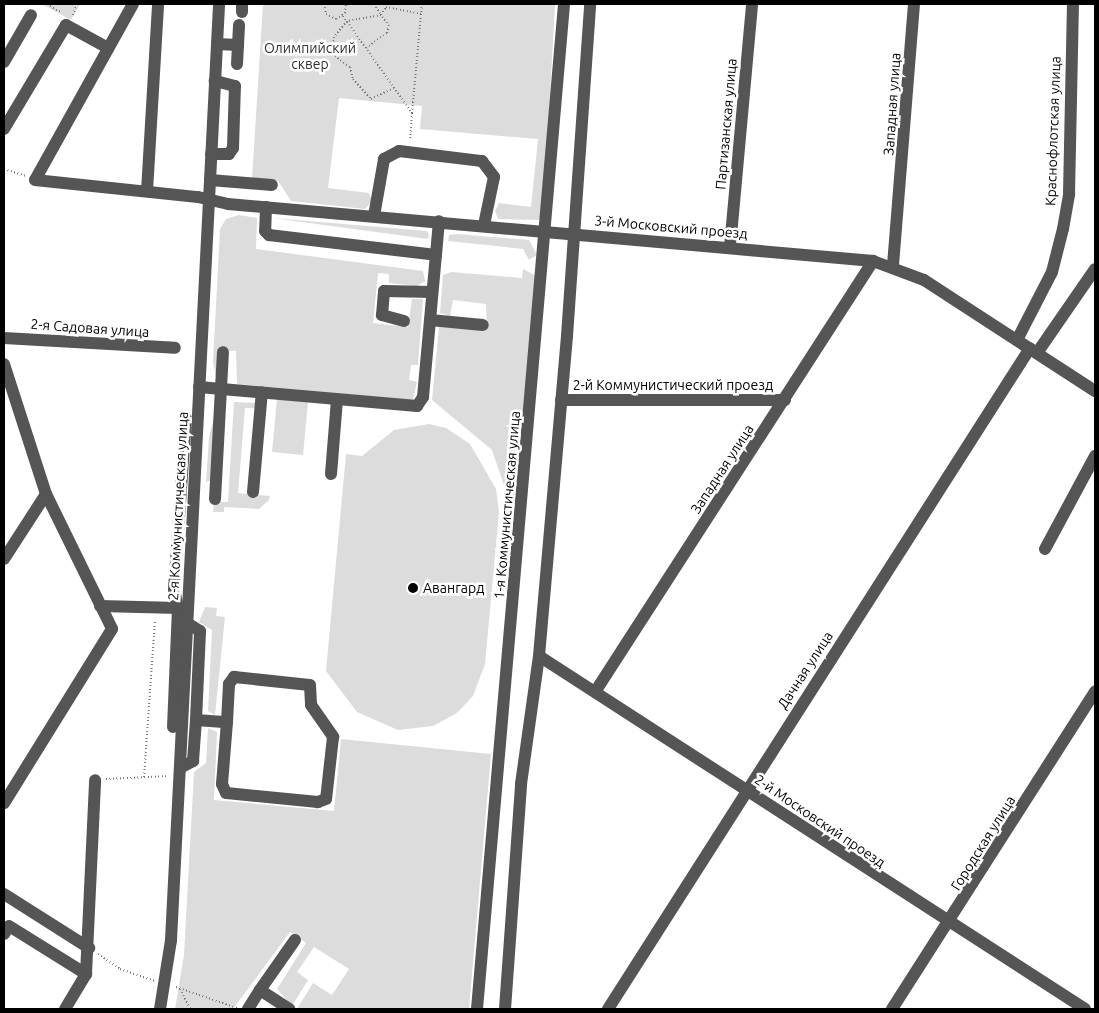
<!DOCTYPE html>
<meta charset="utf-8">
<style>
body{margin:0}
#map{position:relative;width:1099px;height:1013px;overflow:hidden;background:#fff;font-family:Ubuntu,sans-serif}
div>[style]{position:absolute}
.green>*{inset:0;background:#dcdcdc}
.path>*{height:2px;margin-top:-1px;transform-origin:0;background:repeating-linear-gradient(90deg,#777 0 1px,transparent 0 3.5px)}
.minor>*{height:12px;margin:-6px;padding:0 6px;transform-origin:6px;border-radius:6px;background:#555}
.dots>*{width:14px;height:14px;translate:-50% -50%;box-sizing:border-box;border:2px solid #fff;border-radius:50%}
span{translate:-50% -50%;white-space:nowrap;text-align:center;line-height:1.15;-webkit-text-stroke:5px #fff;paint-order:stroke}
.park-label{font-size:14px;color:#333}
.street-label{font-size:14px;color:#000}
.poi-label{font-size:14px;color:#000}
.left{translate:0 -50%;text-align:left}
.frame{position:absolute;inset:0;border:5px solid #000;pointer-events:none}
</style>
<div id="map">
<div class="green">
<div style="clip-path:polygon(42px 4px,80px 4px,71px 20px)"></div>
<div style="clip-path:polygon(263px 4px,555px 4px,544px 205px,539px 220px,498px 219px,495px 211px,499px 203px,531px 207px,538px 139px,420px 129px,422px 106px,339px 98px,328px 188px,369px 193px,372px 201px,365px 209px,291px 201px,278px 181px,252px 179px)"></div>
<div style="clip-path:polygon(239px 215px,257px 218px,256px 249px,423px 271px,425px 281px,417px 286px,389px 283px,389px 274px,378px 273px,373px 323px,408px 327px,412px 299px,423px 299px,418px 365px,411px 365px,409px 380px,417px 382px,413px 400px,237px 384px,236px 351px,218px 350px,216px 377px,213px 362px,220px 229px,226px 219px)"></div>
<div style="clip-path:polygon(272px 218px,427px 231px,429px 234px,428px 239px)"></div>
<div style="clip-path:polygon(457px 234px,529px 240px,537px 255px,529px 260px,523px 249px,448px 241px,449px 235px)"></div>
<div style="clip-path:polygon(523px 269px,536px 276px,507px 579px,501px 576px,510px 503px,492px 450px,432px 400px,439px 327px,487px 329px,486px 304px,453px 300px,450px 316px,440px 313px,443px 275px,451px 272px,522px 278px)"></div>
<div style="clip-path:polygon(277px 399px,308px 402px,303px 455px,272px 452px)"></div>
<div style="clip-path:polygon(234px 402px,255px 403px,255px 408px,245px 408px,238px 493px,270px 496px,269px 500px,259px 509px,224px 507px,224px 512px,213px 512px,214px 502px,228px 502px)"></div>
<div style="clip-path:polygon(214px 417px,211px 480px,206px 482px,209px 437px)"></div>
<div style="clip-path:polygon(429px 424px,446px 428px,470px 444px,496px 489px,499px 513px,485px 664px,473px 696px,457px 713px,433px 726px,398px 730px,357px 712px,326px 671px,346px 454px,362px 456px,394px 430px)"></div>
<div style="clip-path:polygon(205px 607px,217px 608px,216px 616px,225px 617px,215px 715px,208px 711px,212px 630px,199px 622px)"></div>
<div style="clip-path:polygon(208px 728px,217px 732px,214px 800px,334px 811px,341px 739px,491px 754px,469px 1009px,297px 1009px,313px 983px,332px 995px,349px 969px,314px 947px,297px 972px,308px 980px,292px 1006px,277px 989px,306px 943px,290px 932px,233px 1009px,175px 1009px,184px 955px,194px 772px,206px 763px)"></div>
</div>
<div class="path">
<div style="left:47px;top:4px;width:17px;rotate:31deg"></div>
<div style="left:324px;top:4px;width:10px;rotate:79deg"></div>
<div style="left:326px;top:14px;width:11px;rotate:27deg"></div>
<div style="left:336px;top:19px;width:11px;rotate:-34deg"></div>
<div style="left:345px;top:13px;width:9px;rotate:-84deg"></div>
<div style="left:374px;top:4px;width:13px;rotate:58deg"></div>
<div style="left:381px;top:15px;width:35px;rotate:170deg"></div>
<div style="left:347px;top:21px;width:21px;rotate:129deg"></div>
<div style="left:334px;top:37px;width:17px;rotate:97deg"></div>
<div style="left:332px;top:54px;width:22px;rotate:36deg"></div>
<div style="left:350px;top:67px;width:12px;rotate:76deg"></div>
<div style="left:353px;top:79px;width:27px;rotate:48deg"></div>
<div style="left:371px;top:99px;width:25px;rotate:-26deg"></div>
<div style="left:73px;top:15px;width:12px;rotate:-70deg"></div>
<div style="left:343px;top:16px;width:119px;rotate:54.6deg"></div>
<div style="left:412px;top:113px;width:28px;rotate:94deg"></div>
<div style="left:366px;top:48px;width:26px;rotate:-36deg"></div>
<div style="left:387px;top:33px;width:7px;rotate:-74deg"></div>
<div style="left:389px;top:26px;width:14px;rotate:-126deg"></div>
<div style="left:381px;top:15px;width:9px;rotate:-58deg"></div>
<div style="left:386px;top:7px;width:36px;rotate:11deg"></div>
<div style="left:412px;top:113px;width:109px;rotate:-84.8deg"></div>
<div style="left:4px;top:169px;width:22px;rotate:18deg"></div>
<div style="left:144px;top:777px;width:157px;rotate:-86deg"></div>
<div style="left:106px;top:779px;width:63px;rotate:-2.7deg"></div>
<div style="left:98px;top:954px;width:27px;rotate:34deg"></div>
<div style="left:120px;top:969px;width:36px;rotate:19deg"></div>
<div style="left:176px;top:987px;width:65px;rotate:19deg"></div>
<div style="left:180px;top:989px;width:22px;rotate:63deg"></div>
</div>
<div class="minor">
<div style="left:133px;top:4px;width:201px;rotate:119.1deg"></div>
<div style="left:35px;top:180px;width:164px;rotate:6deg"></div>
<div style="left:198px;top:197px;width:31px;rotate:13deg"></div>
<div style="left:228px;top:204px;width:648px;rotate:5.05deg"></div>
<div style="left:873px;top:261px;width:54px;rotate:20.4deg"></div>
<div style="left:924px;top:280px;width:204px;rotate:33deg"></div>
<div style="left:242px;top:12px;width:8px;rotate:-90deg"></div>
<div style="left:217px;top:44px;width:21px;rotate:3deg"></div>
<div style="left:238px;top:45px;width:20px;rotate:-87deg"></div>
<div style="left:4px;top:62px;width:54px;rotate:-60.1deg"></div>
<div style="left:237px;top:64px;width:19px;rotate:-87deg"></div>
<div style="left:4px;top:129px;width:121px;rotate:-59.2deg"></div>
<div style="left:66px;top:25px;width:48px;rotate:28.7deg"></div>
<div style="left:211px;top:154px;width:18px"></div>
<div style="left:229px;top:154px;width:7px;rotate:-56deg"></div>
<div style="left:233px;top:148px;width:62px;rotate:-88.2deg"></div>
<div style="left:235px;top:86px;width:21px;rotate:-166deg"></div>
<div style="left:210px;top:180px;width:62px;rotate:4.6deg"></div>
<div style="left:147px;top:191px;width:187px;rotate:-86.6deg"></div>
<div style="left:266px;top:207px;width:24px;rotate:92deg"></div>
<div style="left:265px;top:231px;width:6px;rotate:45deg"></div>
<div style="left:269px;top:235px;width:168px;rotate:6.8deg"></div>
<div style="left:436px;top:255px;width:34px;rotate:-85deg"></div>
<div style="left:374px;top:216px;width:58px;rotate:-80deg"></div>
<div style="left:384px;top:159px;width:17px;rotate:-28deg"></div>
<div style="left:399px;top:151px;width:84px;rotate:6.9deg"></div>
<div style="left:482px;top:161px;width:20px;rotate:53deg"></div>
<div style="left:494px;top:177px;width:49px;rotate:101.8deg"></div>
<div style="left:730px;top:247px;width:244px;rotate:-84.8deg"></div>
<div style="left:893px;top:265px;width:262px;rotate:-85.4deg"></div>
<div style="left:430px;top:320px;width:53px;rotate:5.4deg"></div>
<div style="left:404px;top:321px;width:23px;rotate:-165deg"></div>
<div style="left:382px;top:315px;width:24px;rotate:-85deg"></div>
<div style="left:384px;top:291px;width:48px;rotate:1.2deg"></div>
<div style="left:4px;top:338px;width:171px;rotate:3.3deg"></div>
<div style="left:1017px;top:340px;width:76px;rotate:-62.8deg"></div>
<div style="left:1052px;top:272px;width:44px;rotate:-75.7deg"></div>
<div style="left:1063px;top:229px;width:36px;rotate:-80deg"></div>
<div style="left:1069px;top:194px;width:190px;rotate:-88.8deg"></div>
<div style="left:1037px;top:353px;width:102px;rotate:-55.4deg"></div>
<div style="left:4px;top:364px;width:137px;rotate:72.1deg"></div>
<div style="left:46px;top:494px;width:150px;rotate:63.9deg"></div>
<div style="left:112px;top:629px;width:205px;rotate:121.8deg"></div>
<div style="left:199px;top:387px;width:219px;rotate:5deg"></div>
<div style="left:417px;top:406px;width:11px;rotate:-56deg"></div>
<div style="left:423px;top:397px;width:143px;rotate:-84.8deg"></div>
<div style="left:561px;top:400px;width:224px"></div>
<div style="left:331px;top:474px;width:74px;rotate:-85.4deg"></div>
<div style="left:253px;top:492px;width:100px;rotate:-84.9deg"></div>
<div style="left:215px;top:499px;width:147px;rotate:-86.9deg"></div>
<div style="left:1045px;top:549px;width:106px;rotate:-61.7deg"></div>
<div style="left:4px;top:559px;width:77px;rotate:-57.1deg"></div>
<div style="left:100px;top:606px;width:78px;rotate:1.5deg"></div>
<div style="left:178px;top:608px;width:119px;rotate:92.4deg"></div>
<div style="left:178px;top:608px;width:19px;rotate:-102deg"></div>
<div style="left:174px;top:589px;width:171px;rotate:-86deg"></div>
<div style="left:539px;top:656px;width:650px;rotate:32.88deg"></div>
<div style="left:595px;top:692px;width:513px;rotate:-57.18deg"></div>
<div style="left:196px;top:720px;width:31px;rotate:4deg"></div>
<div style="left:227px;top:722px;width:38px;rotate:-87deg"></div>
<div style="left:229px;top:684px;width:9px;rotate:-54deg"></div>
<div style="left:234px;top:677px;width:76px;rotate:6deg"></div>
<div style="left:310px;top:685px;width:20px;rotate:87deg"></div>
<div style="left:311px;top:705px;width:39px;rotate:55deg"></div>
<div style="left:333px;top:737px;width:62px;rotate:96.4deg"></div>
<div style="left:326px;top:799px;width:9px;rotate:159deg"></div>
<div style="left:318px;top:802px;width:92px;rotate:-174.4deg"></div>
<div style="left:226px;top:793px;width:10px;rotate:-114deg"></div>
<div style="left:222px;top:784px;width:62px;rotate:-85.4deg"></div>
<div style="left:180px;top:768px;width:15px;rotate:-28deg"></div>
<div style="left:193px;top:761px;width:41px;rotate:-85.8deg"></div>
<div style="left:196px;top:720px;width:89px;rotate:-87.4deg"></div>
<div style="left:200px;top:631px;width:15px;rotate:-148deg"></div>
<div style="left:4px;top:894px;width:101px;rotate:32.4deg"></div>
<div style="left:4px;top:934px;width:9px;rotate:-58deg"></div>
<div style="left:9px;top:926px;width:91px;rotate:31.9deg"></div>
<div style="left:260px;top:990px;width:61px;rotate:-55deg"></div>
<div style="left:65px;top:1009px;width:41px;rotate:-59deg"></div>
<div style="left:86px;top:974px;width:194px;rotate:-87.3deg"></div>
<div style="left:160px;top:1009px;width:70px;rotate:-80.9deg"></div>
<div style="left:171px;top:940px;width:937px;rotate:-87.06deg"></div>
<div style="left:248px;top:1009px;width:22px;rotate:-58deg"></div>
<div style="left:260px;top:990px;width:35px;rotate:33deg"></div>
<div style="left:477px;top:1009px;width:1009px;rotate:-85.05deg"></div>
<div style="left:505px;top:1009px;width:226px;rotate:-85.9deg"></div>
<div style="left:521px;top:784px;width:129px;rotate:-82deg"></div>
<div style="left:539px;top:656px;width:321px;rotate:-85deg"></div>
<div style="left:567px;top:336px;width:333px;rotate:-86deg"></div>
<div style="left:608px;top:1009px;width:784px;rotate:-57.44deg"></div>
<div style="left:892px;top:1009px;width:377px;rotate:-57.4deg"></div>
</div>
<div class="dots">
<div style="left:413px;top:588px;background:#000"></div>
</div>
<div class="park-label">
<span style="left:310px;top:56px">Олимпийский<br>сквер</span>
</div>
<div class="street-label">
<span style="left:892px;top:104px;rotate:-86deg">Западная улица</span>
<span style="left:726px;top:124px;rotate:-85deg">Партизанская улица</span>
<span style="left:1053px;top:131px;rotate:-88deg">Краснофлотская улица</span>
<span style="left:671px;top:227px;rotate:5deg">3-й Московский проезд</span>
<span style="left:90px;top:328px;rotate:4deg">2-я Садовая улица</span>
<span style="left:673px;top:385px">2-й Коммунистический проезд</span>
<span style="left:722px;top:469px;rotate:-57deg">Западная улица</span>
<span style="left:507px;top:505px;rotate:-85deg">1-я Коммунистическая улица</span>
<span style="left:178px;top:506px;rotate:-87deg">2-я Коммунистическая улица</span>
<span style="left:805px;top:670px;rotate:-57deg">Дачная улица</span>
<span style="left:820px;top:821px;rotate:34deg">2-й Московский проезд</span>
<span style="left:983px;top:843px;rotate:-58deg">Городская улица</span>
</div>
<div class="poi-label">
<span class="left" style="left:423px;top:588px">Авангард</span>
</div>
<div class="frame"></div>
</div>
